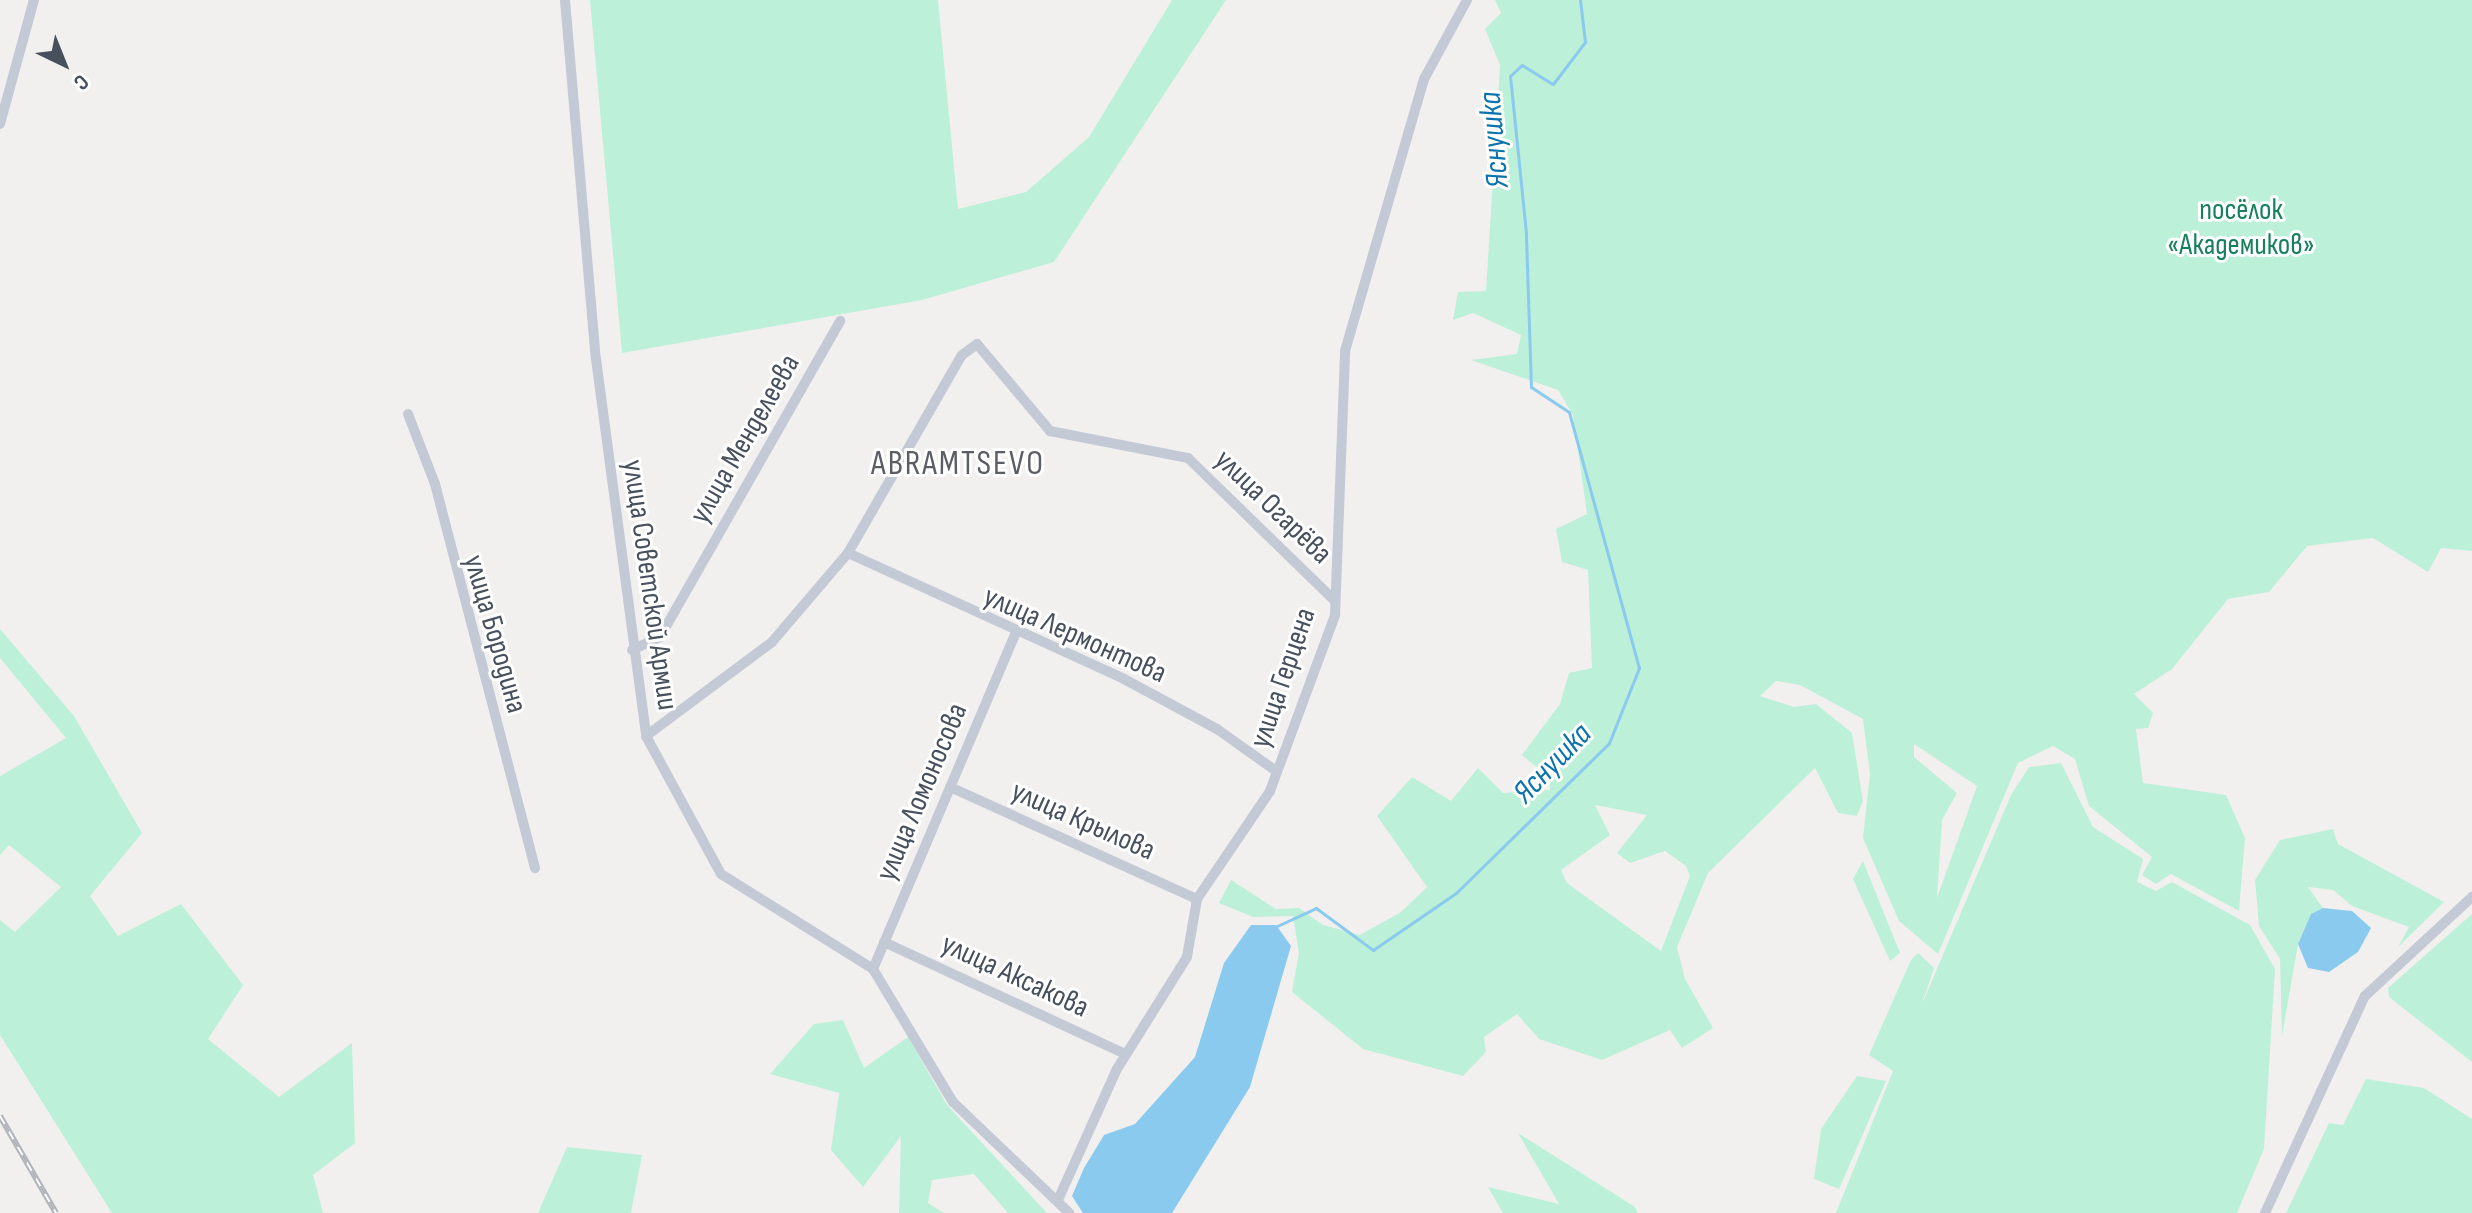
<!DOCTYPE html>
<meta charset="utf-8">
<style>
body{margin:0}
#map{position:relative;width:2472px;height:1213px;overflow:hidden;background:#f2f0ef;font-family:"Sofia Sans Condensed",sans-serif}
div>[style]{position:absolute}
.green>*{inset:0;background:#bdf0d8}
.water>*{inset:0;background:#8acaee}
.stream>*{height:3px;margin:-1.5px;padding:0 1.5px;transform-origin:1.5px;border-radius:1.5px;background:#8acaee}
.minor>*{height:10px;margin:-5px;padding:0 5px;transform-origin:5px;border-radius:5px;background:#c3c9d5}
.rail>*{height:6px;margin-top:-3px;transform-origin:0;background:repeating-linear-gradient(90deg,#fff 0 9px,#b1b3ba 0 18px);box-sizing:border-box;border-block:2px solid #b1b3ba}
span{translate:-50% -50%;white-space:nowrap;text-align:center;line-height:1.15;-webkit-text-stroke:6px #fff;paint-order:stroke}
.park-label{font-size:30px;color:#16815b}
.street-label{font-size:30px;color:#47505d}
.water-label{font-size:32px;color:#0a73ad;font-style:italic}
.quarter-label{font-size:34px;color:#5c5e65;letter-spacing:2px}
.north{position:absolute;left:24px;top:24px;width:80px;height:80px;-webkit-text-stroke:6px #fff;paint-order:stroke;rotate:137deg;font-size:22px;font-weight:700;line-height:32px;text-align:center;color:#47505d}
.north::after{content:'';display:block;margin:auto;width:28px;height:36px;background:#47505d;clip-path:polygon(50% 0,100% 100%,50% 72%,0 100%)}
</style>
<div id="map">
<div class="green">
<div style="clip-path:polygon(590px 0,938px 0,958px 209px,1026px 192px,1089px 137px,1172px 0,1226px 0,1054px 262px,922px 300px,622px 353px)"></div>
<div style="clip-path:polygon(evenodd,1495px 0,2472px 0,2472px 551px,2441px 548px,2428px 572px,2373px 538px,2307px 546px,2269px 592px,2228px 599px,2172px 669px,2134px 694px,2153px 713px,2148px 728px,2136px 729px,2143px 783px,2226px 795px,2245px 838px,2239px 911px,2171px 874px,2156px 884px,2142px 875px,2152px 857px,2089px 806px,2075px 759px,2053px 746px,2018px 763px,1938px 954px,1899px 921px,1863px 838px,1870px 774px,1863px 719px,1800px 685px,1776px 681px,1760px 696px,1794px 707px,1816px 704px,1852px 733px,1863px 801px,1857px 816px,1838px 813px,1815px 768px,1708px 873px,1677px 947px,1685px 979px,1713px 1028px,1682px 1048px,1670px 1030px,1602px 1060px,1539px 1039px,1517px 1014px,1484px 1037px,1486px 1052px,1463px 1076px,1363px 1049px,1292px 992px,1299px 953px,1293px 916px,1253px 917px,1219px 903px,1231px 880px,1276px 909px,1299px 908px,1323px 925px,1360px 935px,1401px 912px,1427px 887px,1377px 816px,1412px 777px,1451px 801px,1478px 768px,1503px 793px,1550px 790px,1550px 778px,1522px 755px,1560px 704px,1569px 673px,1592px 668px,1588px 570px,1562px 562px,1556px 529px,1587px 514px,1573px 415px,1558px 390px,1471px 360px,1517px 354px,1521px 335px,1473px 313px,1453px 320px,1458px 292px,1486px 291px,1500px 65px,1485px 29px,1501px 13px,1495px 0,1914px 744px,1977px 786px,1937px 898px,1942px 820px,1957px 793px,1914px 757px,1914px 744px,1495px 0,1595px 805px,1647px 815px,1617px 853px,1630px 863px,1665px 851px,1686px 866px,1690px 876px,1661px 951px,1567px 883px,1561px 870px,1610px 835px,1595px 805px)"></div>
<div style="clip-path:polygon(0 629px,74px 716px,142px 833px,90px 896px,118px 936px,181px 904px,243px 985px,208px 1039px,279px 1097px,352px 1043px,355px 1143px,313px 1175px,323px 1213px,112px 1213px,0 1035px,0 920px,15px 932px,61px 887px,9px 845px,0 855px,0 776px,66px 738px,0 658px)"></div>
<div style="clip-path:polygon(2061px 763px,2093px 827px,2143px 859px,2137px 882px,2156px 891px,2172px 882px,2250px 925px,2275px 969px,2264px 1149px,2237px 1213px,1836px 1213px,1893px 1071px,1869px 1055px,1911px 960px,1918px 953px,1934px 968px,1922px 1004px,2011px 795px,2029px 767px)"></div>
<div style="clip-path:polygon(2333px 829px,2338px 844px,2444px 902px,2398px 947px,2409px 927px,2352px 906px,2333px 890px,2308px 887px,2323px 908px,2311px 914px,2298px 944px,2282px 1036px,2280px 959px,2259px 926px,2255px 880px,2280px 840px)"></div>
<div style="clip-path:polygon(1863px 861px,1900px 953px,1890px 961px,1853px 879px)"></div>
<div style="clip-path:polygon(2472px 914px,2472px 1062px,2389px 997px,2388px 988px)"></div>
<div style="clip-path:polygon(843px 1020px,864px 1068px,908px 1037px,947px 1105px,1047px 1213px,1008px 1213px,974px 1174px,932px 1180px,928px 1203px,944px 1213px,899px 1213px,901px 1136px,863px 1187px,831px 1150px,839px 1093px,770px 1074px,814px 1024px)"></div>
<div style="clip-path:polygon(1857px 1076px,1886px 1081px,1839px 1189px,1814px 1179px,1821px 1129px)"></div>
<div style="clip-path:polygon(2366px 1079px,2424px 1088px,2472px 1119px,2472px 1213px,2286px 1213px,2329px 1123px,2343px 1125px)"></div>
<div style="clip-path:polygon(1518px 1133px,1635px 1207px,1638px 1213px,1503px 1213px,1488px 1187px,1559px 1204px)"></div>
<div style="clip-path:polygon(567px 1147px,642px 1155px,631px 1213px,538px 1213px)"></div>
</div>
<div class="water">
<div style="clip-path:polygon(2323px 908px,2352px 911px,2371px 928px,2358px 952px,2329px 972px,2308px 968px,2298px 944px,2311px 914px)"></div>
<div style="clip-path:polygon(1251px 925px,1276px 925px,1291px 946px,1250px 1087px,1172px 1213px,1083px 1213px,1072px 1196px,1084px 1168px,1104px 1135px,1135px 1124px,1195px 1057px,1224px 963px)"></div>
</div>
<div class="stream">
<div style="left:1275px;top:927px;width:45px;rotate:-24.9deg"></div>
<div style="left:1316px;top:908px;width:71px;rotate:36.4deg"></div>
<div style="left:1373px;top:950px;width:101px;rotate:-34.5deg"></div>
<div style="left:1456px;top:893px;width:214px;rotate:-44.4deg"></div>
<div style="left:1609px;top:743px;width:81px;rotate:-68.2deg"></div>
<div style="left:1639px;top:668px;width:265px;rotate:-105.3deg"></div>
<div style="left:1569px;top:412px;width:45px;rotate:-146.7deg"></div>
<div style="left:1531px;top:387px;width:154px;rotate:-91.9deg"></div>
<div style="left:1526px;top:233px;width:158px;rotate:-95.8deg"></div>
<div style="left:1510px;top:76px;width:16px;rotate:-43deg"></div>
<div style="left:1522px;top:65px;width:36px;rotate:32deg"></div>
<div style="left:1553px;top:84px;width:53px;rotate:-52.7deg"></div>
<div style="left:1585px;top:42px;width:42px;rotate:-96.8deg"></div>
</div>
<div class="minor">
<div style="left:565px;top:0;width:360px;rotate:85.1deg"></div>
<div style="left:596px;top:359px;width:380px;rotate:82.4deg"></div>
<div style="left:646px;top:736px;width:157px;rotate:61.5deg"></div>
<div style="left:721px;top:874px;width:179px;rotate:32deg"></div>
<div style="left:873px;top:969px;width:155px;rotate:59deg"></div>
<div style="left:953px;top:1102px;width:161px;rotate:43.7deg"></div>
<div style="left:0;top:124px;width:129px;rotate:-74.7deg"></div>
<div style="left:408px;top:414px;width:75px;rotate:68.9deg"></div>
<div style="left:435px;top:484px;width:397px;rotate:75.4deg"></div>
<div style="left:848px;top:553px;width:303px;rotate:24.5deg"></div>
<div style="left:1124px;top:679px;width:106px;rotate:28.3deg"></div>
<div style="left:1217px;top:729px;width:72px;rotate:35.4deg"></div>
<div style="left:632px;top:650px;width:31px;rotate:-25deg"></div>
<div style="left:660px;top:637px;width:364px;rotate:-60.3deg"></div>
<div style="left:646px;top:736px;width:157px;rotate:-36.7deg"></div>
<div style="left:772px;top:642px;width:117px;rotate:-49.5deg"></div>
<div style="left:848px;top:553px;width:228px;rotate:-60.1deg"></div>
<div style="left:962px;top:355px;width:19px;rotate:-36deg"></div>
<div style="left:977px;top:344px;width:114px;rotate:50deg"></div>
<div style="left:1050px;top:431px;width:141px;rotate:11.1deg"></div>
<div style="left:1188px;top:458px;width:205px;rotate:44.2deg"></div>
<div style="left:950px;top:787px;width:271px;rotate:24.4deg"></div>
<div style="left:884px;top:942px;width:266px;rotate:24.9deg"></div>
<div style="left:873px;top:969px;width:364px;rotate:-67deg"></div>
<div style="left:1058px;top:1200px;width:144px;rotate:-65.8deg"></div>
<div style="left:1117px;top:1069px;width:132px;rotate:-58deg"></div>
<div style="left:1187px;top:957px;width:59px;rotate:-80.2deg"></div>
<div style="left:1197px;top:899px;width:130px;rotate:-55.9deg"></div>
<div style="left:1270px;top:791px;width:188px;rotate:-69.7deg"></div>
<div style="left:1335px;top:615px;width:264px;rotate:-87.8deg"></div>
<div style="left:1345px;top:351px;width:283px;rotate:-73.8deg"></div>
<div style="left:1424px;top:79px;width:90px;rotate:-61.4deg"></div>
<div style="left:2265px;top:1213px;width:239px;rotate:-65.3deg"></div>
<div style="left:2365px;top:996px;width:146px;rotate:-42.8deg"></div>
</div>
<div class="rail">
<div style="left:0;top:1116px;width:112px;rotate:60deg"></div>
</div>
<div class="park-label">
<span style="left:2241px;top:227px">посёлок<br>«Академиков»</span>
</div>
<div class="street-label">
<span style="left:745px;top:439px;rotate:-60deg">улица Менделеева</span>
<span style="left:1273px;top:507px;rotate:44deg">улица Огарёва</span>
<span style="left:650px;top:585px;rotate:82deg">улица Советской Армии</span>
<span style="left:495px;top:634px;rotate:74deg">улица Бородина</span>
<span style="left:1075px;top:635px;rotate:24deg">улица Лермонтова</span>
<span style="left:1283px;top:678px;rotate:-71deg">улица Герцена</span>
<span style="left:922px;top:792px;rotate:-67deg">улица Ломоносова</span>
<span style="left:1083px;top:821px;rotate:24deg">улица Крылова</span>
<span style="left:1015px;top:976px;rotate:25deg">улица Аксакова</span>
</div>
<div class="water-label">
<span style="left:1495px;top:140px;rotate:-95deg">Яснушка</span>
<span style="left:1553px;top:764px;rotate:-46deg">Яснушка</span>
</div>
<div class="quarter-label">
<span style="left:958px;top:464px">ABRAMTSEVO</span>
</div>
<div class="north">С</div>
</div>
